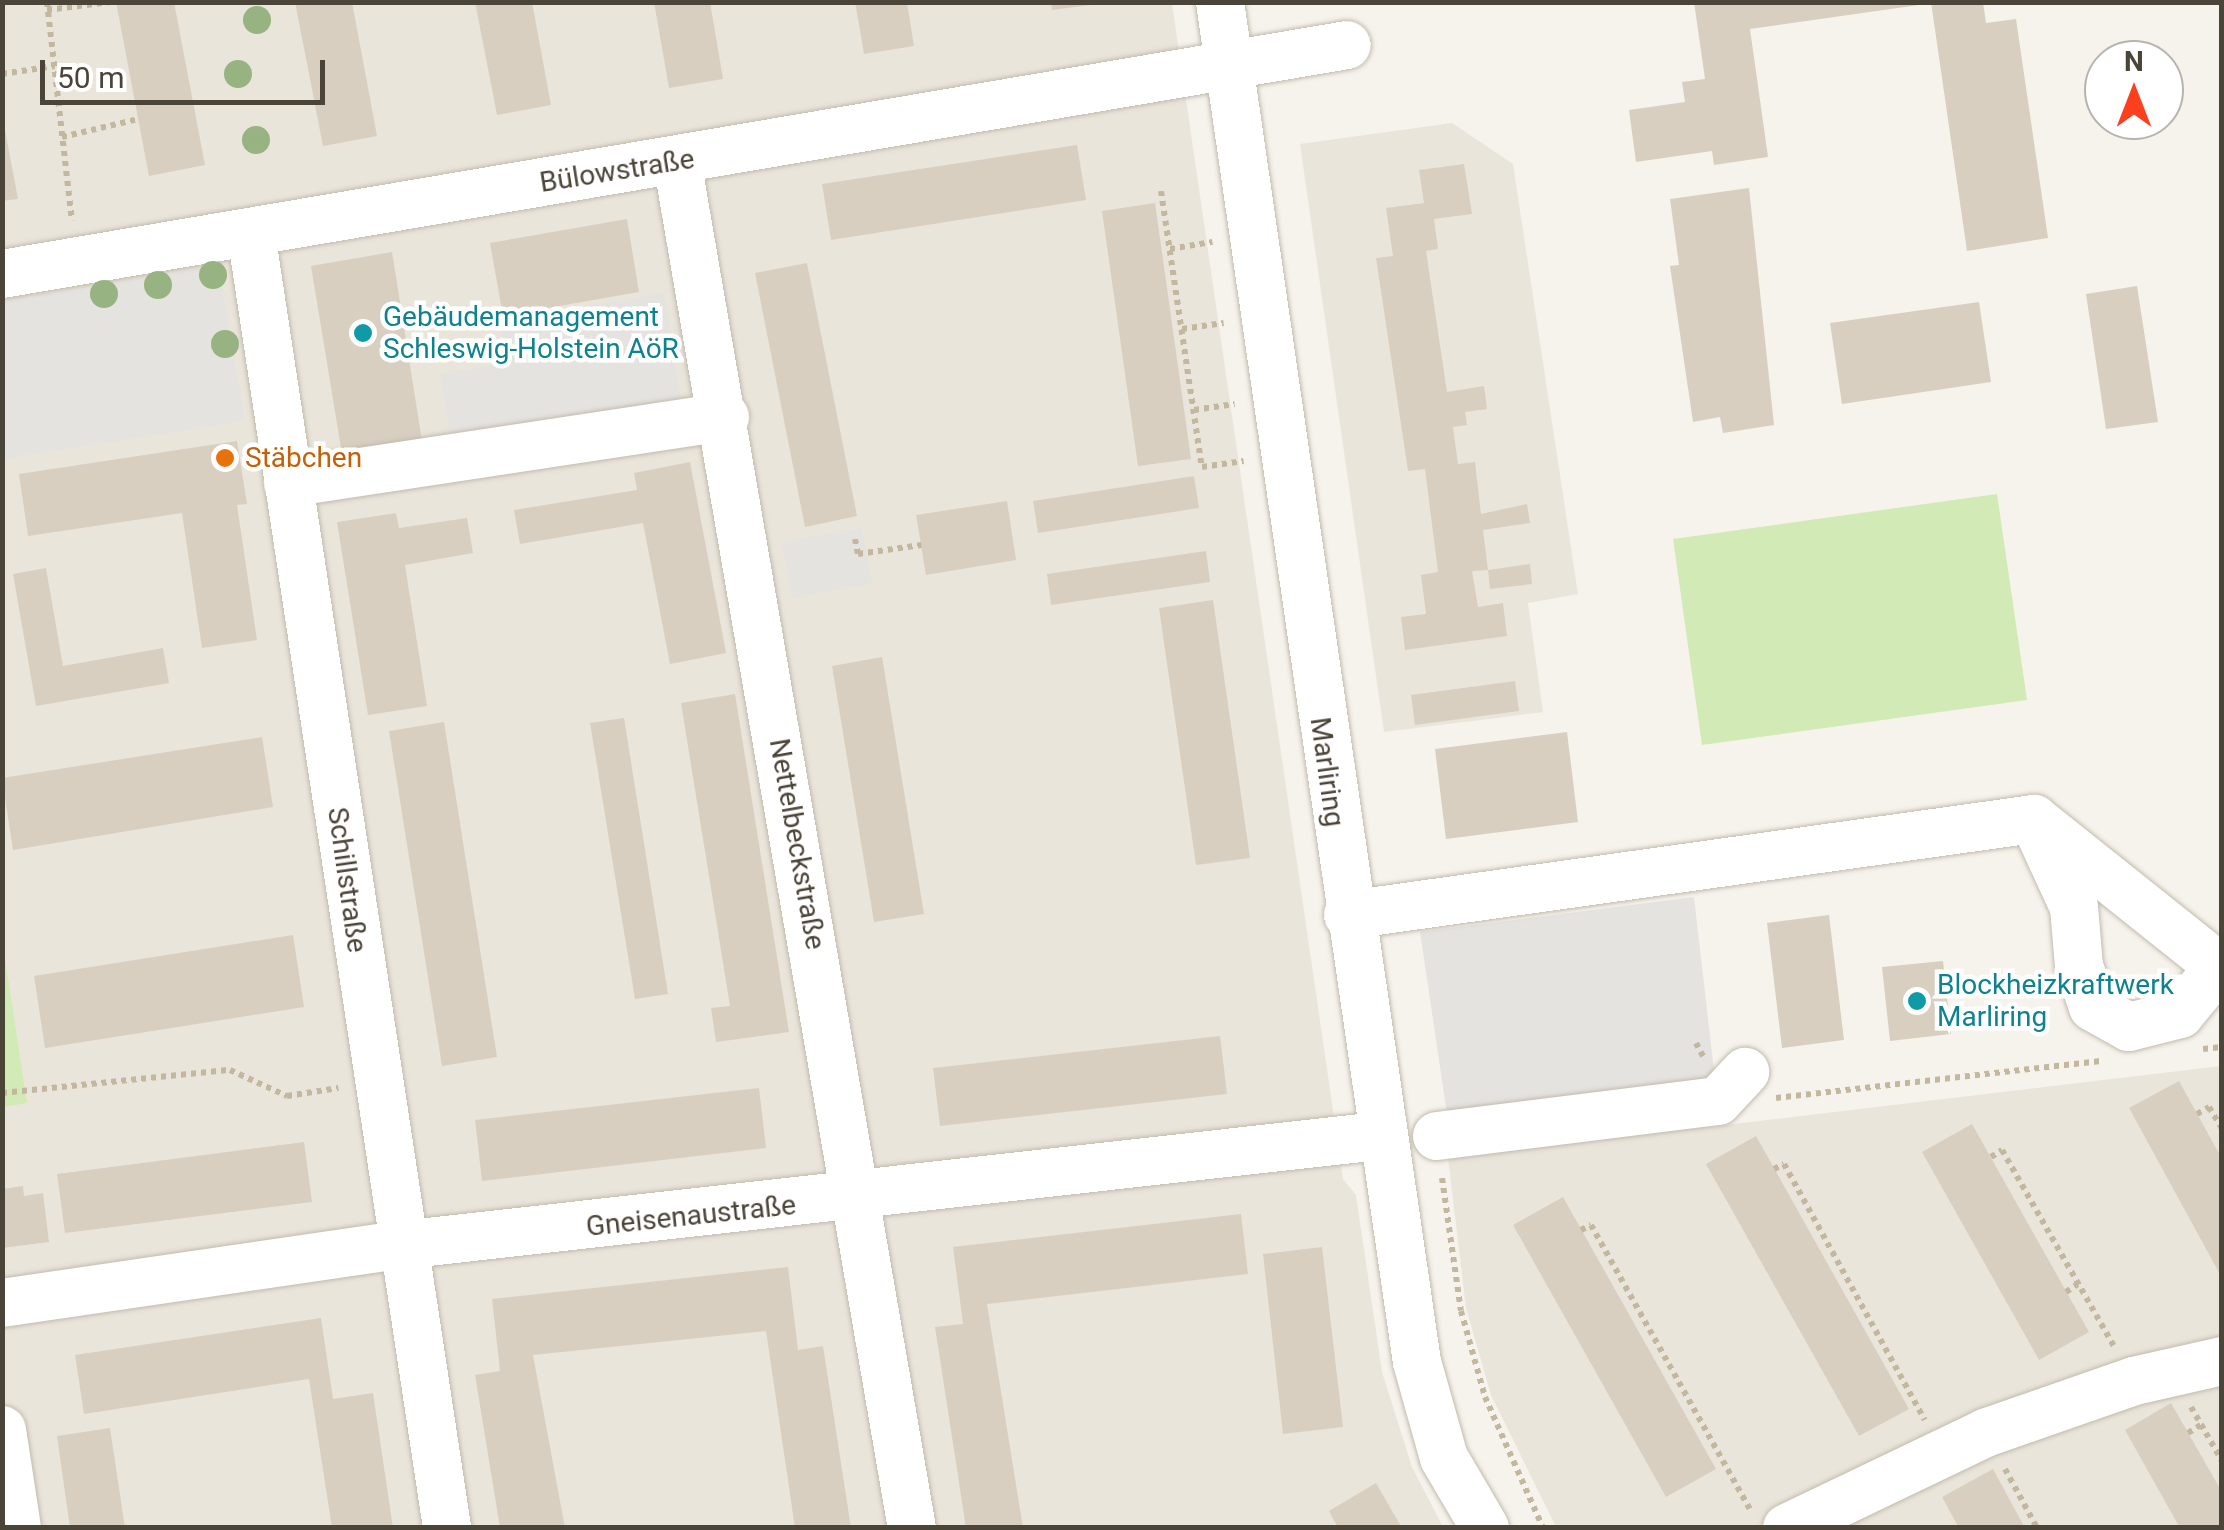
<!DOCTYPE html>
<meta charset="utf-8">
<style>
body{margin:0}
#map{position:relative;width:2224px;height:1530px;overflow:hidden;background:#f6f3ec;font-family:Roboto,sans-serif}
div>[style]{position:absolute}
.residential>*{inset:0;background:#eae5da}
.green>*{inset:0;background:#d2eab5}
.parking>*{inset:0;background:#e5e3e0}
.building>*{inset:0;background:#d8cfc1}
.path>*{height:6px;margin-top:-3px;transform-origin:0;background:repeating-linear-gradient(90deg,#c4b79f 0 5px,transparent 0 10px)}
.roads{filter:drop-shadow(0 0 2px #c2bbae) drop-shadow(0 0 2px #c2bbae)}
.minor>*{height:48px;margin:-24px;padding:0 24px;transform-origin:24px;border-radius:24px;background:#fff}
.trees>*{width:28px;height:28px;margin:-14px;border-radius:50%;background:#97b381}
.dots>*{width:28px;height:28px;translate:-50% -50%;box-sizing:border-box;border:5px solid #fff;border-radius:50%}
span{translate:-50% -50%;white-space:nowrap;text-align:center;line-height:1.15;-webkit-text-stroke:9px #fff;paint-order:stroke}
.street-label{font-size:28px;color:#4b4439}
.culture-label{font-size:28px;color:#0d838f}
.left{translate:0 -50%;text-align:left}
.food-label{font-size:28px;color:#c56008}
.frame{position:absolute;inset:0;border:5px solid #4b4439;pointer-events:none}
.north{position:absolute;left:2084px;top:40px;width:100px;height:100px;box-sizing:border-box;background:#fff;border:2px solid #b7b4b0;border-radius:50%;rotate:0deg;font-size:28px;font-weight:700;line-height:40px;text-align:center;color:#4b4439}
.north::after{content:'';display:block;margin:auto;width:35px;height:45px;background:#fc3f1d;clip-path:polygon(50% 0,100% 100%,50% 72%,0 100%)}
.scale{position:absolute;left:40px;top:60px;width:285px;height:45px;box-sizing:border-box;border:5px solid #4b4439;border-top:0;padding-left:12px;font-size:30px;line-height:35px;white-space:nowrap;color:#4b4439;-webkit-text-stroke:8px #fff;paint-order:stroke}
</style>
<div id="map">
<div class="residential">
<div style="clip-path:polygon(3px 3px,1172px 3px,1343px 1179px,1356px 1195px,1382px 1372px,1412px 1467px,1443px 1527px,3px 1528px)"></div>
<div style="clip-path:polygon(1452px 123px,1513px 164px,1578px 594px,1528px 603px,1543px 712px,1384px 732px,1300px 144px)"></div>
<div style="clip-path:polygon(2221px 1066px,2221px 1527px,1556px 1527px,1491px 1395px,1466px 1308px,1448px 1158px)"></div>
</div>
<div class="green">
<div style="clip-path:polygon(1997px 494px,2027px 700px,1702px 745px,1673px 539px)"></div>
<div style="clip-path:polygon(3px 946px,27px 1103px,3px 1107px,2px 1107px)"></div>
</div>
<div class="parking">
<div style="clip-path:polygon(219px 266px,245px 421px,3px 459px,3px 300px)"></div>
<div style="clip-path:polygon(664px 293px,681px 400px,450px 436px,440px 374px,507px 363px,500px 320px)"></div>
<div style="clip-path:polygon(862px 528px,872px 583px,792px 598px,782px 542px)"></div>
<div style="clip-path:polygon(1694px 897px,1715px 1079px,1448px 1121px,1420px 932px)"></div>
</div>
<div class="building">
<div style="clip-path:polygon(116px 2px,174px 2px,205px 165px,149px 176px)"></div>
<div style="clip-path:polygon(295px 2px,352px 2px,377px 136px,323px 146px)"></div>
<div style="clip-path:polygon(475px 2px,532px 2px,551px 105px,497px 115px)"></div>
<div style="clip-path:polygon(654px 2px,710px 2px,723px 79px,669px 88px)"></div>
<div style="clip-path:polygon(855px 2px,907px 2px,914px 46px,864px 54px)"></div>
<div style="clip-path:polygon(1051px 2px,1090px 2px,1090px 5px,1052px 10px)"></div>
<div style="clip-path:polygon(1694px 2px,1919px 2px,1919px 5px,1750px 29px,1768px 157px,1714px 165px,1712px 151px,1636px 162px,1629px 110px,1685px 102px,1682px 82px,1705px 79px)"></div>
<div style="clip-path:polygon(1931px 2px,1983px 2px,1986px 23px,2016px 19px,2048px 238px,1967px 251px)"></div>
<div style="clip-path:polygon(2px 114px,18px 199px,2px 201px)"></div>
<div style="clip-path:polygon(1077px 145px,1086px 200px,831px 240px,822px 184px)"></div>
<div style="clip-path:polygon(1464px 164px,1472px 214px,1434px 219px,1438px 249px,1426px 251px,1447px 392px,1484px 386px,1487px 409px,1465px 412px,1467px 425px,1453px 427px,1458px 464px,1475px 462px,1481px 514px,1527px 504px,1530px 523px,1483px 530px,1488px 570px,1530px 564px,1532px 584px,1490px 589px,1488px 570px,1472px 571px,1478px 607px,1503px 603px,1507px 636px,1405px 650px,1401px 617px,1426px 614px,1421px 575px,1438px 572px,1425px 469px,1408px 471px,1376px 258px,1393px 256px,1386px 208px,1424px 203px,1419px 170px)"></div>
<div style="clip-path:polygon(1749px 188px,1774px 425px,1723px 433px,1720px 417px,1693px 422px,1670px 266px,1679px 265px,1670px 199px)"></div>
<div style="clip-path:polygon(1155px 203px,1191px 459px,1138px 466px,1102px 211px)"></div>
<div style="clip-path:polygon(627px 219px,639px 292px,503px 316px,490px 243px)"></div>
<div style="clip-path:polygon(392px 252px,423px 447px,343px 460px,311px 266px)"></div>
<div style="clip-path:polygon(807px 263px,857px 516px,805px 527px,755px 273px)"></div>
<div style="clip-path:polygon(2137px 286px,2158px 422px,2106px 429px,2086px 294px)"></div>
<div style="clip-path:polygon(1979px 302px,1991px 382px,1842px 404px,1830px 323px)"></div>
<div style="clip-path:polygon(237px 441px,247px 504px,237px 505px,257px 640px,202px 648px,182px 513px,28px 536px,19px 474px)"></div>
<div style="clip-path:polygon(690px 462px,726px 653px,670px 664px,643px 523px,520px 544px,514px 510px,637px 490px,634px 473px)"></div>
<div style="clip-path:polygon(1194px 476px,1199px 508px,1038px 533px,1033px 501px)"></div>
<div style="clip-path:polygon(1007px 501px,1016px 560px,926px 575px,916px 515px)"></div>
<div style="clip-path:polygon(396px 513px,399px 528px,467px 518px,473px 553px,405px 565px,427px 706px,368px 715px,337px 522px)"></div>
<div style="clip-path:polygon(1206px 551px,1210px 582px,1051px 605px,1047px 574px)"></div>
<div style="clip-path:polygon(46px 568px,63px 666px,163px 648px,169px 683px,36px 706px,13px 574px)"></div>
<div style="clip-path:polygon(1213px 600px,1250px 858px,1196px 865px,1159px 608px)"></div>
<div style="clip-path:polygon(882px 657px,924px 914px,874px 922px,832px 666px)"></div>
<div style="clip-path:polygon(1515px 681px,1519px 711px,1415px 725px,1411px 695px)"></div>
<div style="clip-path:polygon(735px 694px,789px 1032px,716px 1042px,711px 1008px,730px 1006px,681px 703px)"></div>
<div style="clip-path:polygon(624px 718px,668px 994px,635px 999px,590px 723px)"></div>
<div style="clip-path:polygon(444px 722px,497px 1057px,442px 1066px,389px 731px)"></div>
<div style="clip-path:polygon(1567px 732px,1578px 822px,1446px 839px,1435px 749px)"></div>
<div style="clip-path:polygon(262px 737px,273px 807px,13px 850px,2px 778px)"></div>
<div style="clip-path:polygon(1829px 915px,1844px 1040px,1782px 1048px,1767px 923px)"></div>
<div style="clip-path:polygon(293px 935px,304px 1007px,45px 1048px,34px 976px)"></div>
<div style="clip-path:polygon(1943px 961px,1951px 1034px,1890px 1041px,1882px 967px)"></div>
<div style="clip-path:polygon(1220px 1036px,1227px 1094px,940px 1126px,933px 1068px)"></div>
<div style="clip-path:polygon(2179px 1081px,2222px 1159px,2222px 1278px,2129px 1108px)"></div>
<div style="clip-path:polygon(759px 1088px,766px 1148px,482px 1181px,475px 1120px)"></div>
<div style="clip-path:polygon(1972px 1124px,2089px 1332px,2039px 1360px,1922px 1152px)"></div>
<div style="clip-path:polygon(1756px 1136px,1909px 1409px,1859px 1436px,1706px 1164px)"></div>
<div style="clip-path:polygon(304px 1142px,312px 1202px,65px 1233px,57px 1174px)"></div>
<div style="clip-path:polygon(23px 1186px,24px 1196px,43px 1193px,49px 1242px,2px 1248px,2px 1189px)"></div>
<div style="clip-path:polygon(1563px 1197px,1716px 1469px,1666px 1497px,1513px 1225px)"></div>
<div style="clip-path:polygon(1241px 1214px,1248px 1274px,987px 1304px,1023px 1528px,966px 1528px,935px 1327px,963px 1324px,953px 1247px)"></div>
<div style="clip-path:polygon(1322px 1247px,1343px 1427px,1283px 1434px,1263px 1254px)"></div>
<div style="clip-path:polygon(788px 1267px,798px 1350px,823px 1346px,851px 1528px,795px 1528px,766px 1331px,533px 1355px,565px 1528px,500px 1528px,475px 1375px,500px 1371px,492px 1299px)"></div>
<div style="clip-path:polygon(321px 1318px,333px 1399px,373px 1393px,393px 1528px,332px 1528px,309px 1379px,84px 1414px,75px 1355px)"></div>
<div style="clip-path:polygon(2171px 1403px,2222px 1492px,2222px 1528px,2180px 1528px,2125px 1430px)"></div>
<div style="clip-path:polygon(110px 1428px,125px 1528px,70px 1528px,57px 1436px)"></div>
<div style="clip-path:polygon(1993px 1469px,2025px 1528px,1959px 1528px,1942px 1497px)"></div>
<div style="clip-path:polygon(1376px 1483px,1402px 1528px,1338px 1528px,1329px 1511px)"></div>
</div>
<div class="path">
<div style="left:47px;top:2px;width:220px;rotate:83.5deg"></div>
<div style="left:47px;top:10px;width:64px;rotate:-7.2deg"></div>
<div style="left:2px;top:74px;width:53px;rotate:-8.7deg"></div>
<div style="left:62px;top:137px;width:78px;rotate:-13.3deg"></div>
<div style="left:1161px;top:191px;width:279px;rotate:81.6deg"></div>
<div style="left:1202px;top:467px;width:42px;rotate:-8.1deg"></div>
<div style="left:1170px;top:249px;width:43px;rotate:-9.5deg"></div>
<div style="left:1182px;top:329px;width:42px;rotate:-8.1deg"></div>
<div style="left:1194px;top:410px;width:41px;rotate:-8.3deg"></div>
<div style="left:855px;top:539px;width:15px;rotate:79deg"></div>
<div style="left:858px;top:554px;width:64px;rotate:-8.1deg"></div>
<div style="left:1696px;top:1043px;width:15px;rotate:62deg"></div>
<div style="left:2203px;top:1049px;width:19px;rotate:-6deg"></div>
<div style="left:2px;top:1093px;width:229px;rotate:-5.8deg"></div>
<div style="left:230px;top:1070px;width:63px;rotate:24.5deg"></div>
<div style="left:287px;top:1096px;width:52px;rotate:-8.9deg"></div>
<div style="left:1776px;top:1098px;width:327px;rotate:-6.5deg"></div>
<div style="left:2197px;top:1114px;width:14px;rotate:-30deg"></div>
<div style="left:2209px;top:1107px;width:26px;rotate:59deg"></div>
<div style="left:1991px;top:1157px;width:13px;rotate:-32deg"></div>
<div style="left:2002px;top:1150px;width:226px;rotate:60.3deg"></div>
<div style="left:1774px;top:1169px;width:11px;rotate:-27deg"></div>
<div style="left:1784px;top:1164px;width:292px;rotate:61.2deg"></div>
<div style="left:1442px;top:1178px;width:134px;rotate:81.9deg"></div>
<div style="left:1461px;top:1311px;width:89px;rotate:74.4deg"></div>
<div style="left:1485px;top:1397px;width:143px;rotate:66.1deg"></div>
<div style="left:1581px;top:1230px;width:11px;rotate:-27deg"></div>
<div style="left:1591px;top:1225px;width:328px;rotate:60.8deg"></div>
<div style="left:2066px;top:1292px;width:14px;rotate:-34deg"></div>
<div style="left:2191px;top:1407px;width:62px;rotate:60.1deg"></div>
<div style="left:2188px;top:1433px;width:15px;rotate:-32deg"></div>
<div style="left:2005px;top:1469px;width:67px;rotate:61.5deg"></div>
</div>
<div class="roads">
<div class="minor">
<div style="left:1220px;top:2px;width:1374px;rotate:81.76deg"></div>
<div style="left:1417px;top:1362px;width:100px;rotate:74.3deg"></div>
<div style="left:1444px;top:1458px;width:81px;rotate:59.6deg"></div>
<div style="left:677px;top:161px;width:1387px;rotate:80.25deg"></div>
<div style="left:251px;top:233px;width:1310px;rotate:81.39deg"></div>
<div style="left:2px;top:274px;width:1364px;rotate:-9.66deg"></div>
<div style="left:288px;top:483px;width:442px;rotate:-8.6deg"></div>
<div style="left:2037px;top:827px;width:88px;rotate:65.2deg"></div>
<div style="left:2074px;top:907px;width:59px;rotate:85.2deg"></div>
<div style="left:2079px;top:966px;width:43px;rotate:71.1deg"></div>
<div style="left:2093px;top:1007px;width:41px;rotate:29.1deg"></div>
<div style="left:2129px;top:1027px;width:53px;rotate:-14.3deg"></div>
<div style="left:2180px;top:1014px;width:61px;rotate:-50.3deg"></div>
<div style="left:1348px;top:915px;width:693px;rotate:-7.97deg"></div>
<div style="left:2034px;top:819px;width:241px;rotate:38.6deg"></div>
<div style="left:1437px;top:1136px;width:283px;rotate:-7.1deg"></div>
<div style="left:1718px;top:1101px;width:40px;rotate:-47deg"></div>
<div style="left:2px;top:1303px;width:403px;rotate:-8.3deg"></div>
<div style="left:401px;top:1245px;width:984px;rotate:-6.36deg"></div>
<div style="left:2px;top:1430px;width:99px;rotate:81.3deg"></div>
<div style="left:1787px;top:1528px;width:220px;rotate:-25.6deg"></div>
<div style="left:1985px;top:1433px;width:158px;rotate:-19.2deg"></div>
<div style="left:2134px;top:1381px;width:90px;rotate:-12.8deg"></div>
</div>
</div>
<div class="trees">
<div style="left:257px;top:20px"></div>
<div style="left:238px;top:74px"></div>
<div style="left:256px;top:140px"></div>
<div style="left:213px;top:275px"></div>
<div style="left:158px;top:285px"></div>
<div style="left:104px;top:294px"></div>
<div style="left:225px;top:344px"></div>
</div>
<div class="dots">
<div style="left:363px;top:333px;background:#0f9aa8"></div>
<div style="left:225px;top:458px;background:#e8710a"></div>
<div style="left:1917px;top:1001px;background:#0f9aa8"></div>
</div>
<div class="street-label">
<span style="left:617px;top:171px;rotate:-9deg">Bülowstraße</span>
<span style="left:1327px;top:772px;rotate:82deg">Marliring</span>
<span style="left:797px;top:844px;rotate:80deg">Nettelbeckstraße</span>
<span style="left:347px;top:880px;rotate:82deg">Schillstraße</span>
<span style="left:691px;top:1216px;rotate:-6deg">Gneisenaustraße</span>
</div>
<div class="culture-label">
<span class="left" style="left:383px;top:333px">Gebäudemanagement<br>Schleswig-Holstein AöR</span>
<span class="left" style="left:1937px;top:1001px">Blockheizkraftwerk<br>Marliring</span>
</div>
<div class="food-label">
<span class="left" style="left:245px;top:458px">Stäbchen</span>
</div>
<div class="frame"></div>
<div class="north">N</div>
<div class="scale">50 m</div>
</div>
